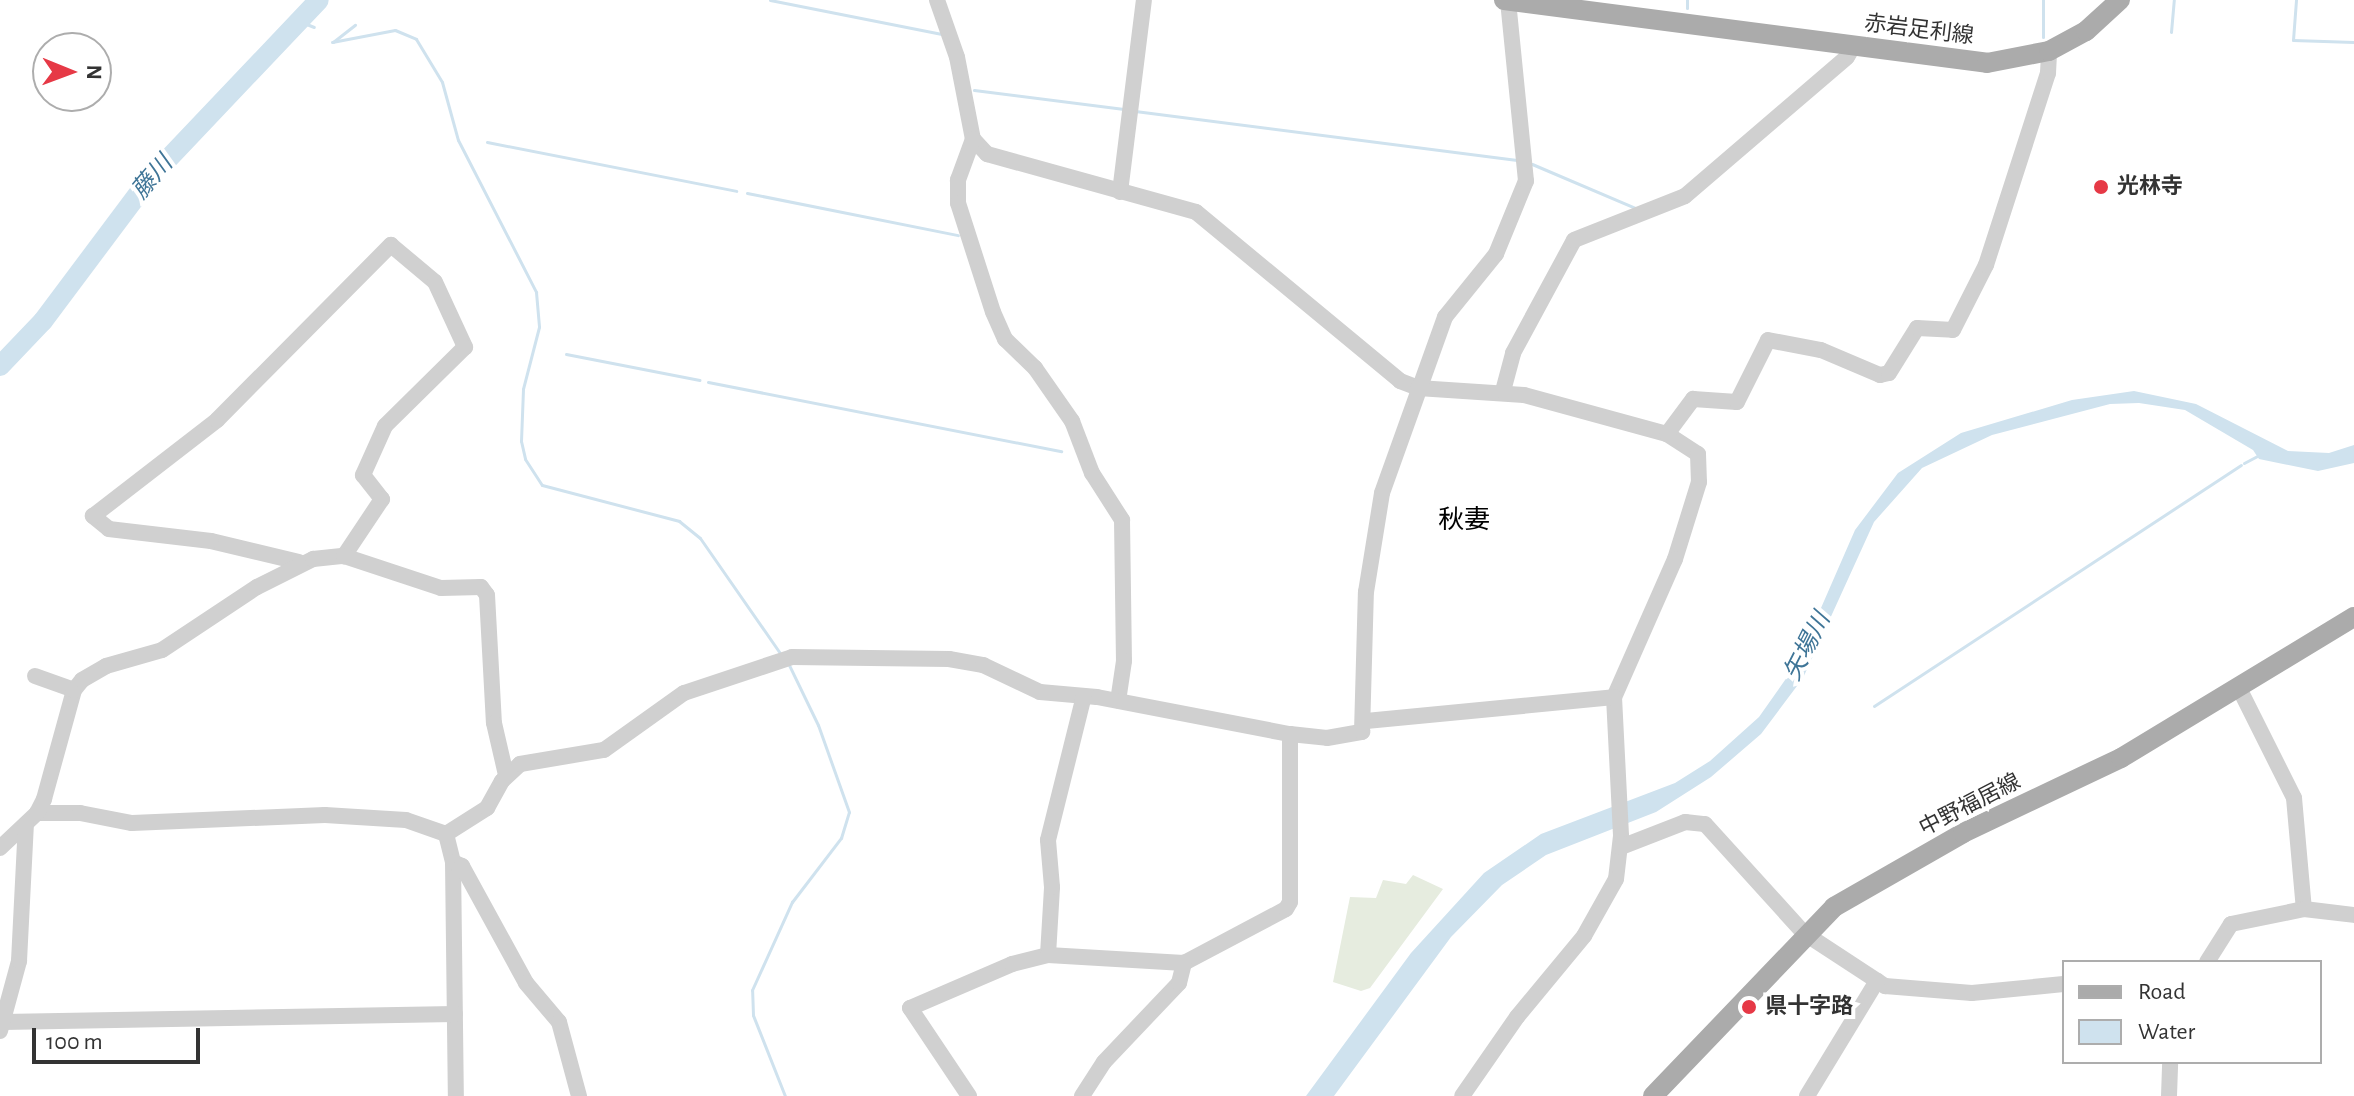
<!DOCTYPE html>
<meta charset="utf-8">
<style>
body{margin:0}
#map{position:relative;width:2354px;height:1096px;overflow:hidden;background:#fff;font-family:"Alegreya Sans","Noto Sans JP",sans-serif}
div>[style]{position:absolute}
.green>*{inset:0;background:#e6ecdf}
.water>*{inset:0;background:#cfe2ee}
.stream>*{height:3px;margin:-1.5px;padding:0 1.5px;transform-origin:1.5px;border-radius:1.5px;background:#cfe2ee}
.river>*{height:20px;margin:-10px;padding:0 10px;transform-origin:10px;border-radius:10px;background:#cfe2ee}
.minor>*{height:16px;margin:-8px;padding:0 8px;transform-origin:8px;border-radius:8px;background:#d0d0d0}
.major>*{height:20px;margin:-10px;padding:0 10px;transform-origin:10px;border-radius:10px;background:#ababab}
.dots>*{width:22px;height:22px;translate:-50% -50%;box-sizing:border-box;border:4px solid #fff;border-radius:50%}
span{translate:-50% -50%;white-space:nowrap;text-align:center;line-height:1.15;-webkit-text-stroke:8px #fff;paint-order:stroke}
.street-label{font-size:22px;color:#333}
.poi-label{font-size:22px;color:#333;font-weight:700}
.left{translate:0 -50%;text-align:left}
.water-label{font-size:24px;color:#3f7597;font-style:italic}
.quarter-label{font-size:26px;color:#000}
.legend{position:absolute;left:2062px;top:960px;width:260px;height:104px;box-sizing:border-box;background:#fff;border:2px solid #adadad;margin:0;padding:10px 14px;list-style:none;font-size:24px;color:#333}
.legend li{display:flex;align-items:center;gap:16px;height:40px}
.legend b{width:40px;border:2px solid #adadad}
.north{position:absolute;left:32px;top:32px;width:80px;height:80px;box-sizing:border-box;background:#fff;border:2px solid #adadad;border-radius:50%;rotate:91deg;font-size:22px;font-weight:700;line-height:32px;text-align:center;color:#333}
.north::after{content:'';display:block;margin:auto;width:28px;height:36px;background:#e63946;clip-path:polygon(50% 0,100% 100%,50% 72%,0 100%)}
.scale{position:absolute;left:32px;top:1028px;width:168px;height:36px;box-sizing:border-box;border:4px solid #333;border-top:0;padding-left:10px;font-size:24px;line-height:28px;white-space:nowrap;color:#333;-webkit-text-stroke:6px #fff;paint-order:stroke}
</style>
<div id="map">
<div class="green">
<div style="clip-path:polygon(1413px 875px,1443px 889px,1370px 988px,1361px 991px,1333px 982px,1350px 897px,1376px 898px,1383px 880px,1406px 884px)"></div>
</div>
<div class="water">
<div style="clip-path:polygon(2134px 391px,2196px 404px,2288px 451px,2329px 453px,2354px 445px,2354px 463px,2318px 471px,2259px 459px,2253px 450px,2185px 410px,2139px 403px,2110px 404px,1992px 435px,1922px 468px,1874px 522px,1803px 678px,1761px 734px,1711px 777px,1656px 812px,1546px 855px,1502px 885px,1451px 937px,1334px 1096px,1306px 1096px,1411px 953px,1484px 873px,1541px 834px,1675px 783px,1710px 761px,1759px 717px,1797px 663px,1855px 530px,1898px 473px,1961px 433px,2072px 400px)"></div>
</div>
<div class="stream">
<div style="left:770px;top:0;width:175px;rotate:11.2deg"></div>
<div style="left:1687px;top:0;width:8px;rotate:90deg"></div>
<div style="left:2043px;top:0;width:37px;rotate:90deg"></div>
<div style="left:2296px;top:0;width:40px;rotate:94.3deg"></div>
<div style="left:2293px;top:40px;width:61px;rotate:1.9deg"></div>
<div style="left:299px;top:21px;width:16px;rotate:22deg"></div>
<div style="left:2171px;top:32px;width:32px;rotate:-85deg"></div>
<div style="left:332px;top:42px;width:64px;rotate:-10.8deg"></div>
<div style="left:395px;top:30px;width:23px;rotate:23deg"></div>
<div style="left:416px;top:39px;width:50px;rotate:58.8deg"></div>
<div style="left:442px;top:82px;width:60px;rotate:74.6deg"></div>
<div style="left:458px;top:140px;width:171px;rotate:62.8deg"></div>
<div style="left:536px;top:292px;width:35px;rotate:85deg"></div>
<div style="left:539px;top:327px;width:64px;rotate:104.5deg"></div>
<div style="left:523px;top:389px;width:52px;rotate:92.2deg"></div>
<div style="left:521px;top:441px;width:18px;rotate:77deg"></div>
<div style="left:525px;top:459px;width:31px;rotate:57deg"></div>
<div style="left:542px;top:485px;width:142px;rotate:14.7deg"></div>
<div style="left:679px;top:521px;width:27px;rotate:39deg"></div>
<div style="left:700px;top:538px;width:144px;rotate:55.2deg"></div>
<div style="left:333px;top:42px;width:28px;rotate:-38deg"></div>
<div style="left:974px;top:90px;width:151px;rotate:7.2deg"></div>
<div style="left:1135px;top:111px;width:385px;rotate:7.3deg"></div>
<div style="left:487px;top:142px;width:254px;rotate:11.1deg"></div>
<div style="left:1532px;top:164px;width:112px;rotate:23.1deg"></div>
<div style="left:747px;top:193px;width:215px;rotate:11.3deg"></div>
<div style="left:566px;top:354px;width:136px;rotate:11deg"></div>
<div style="left:708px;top:382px;width:360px;rotate:11.1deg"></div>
<div style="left:2244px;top:463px;width:15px;rotate:-28deg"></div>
<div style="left:1874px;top:706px;width:439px;rotate:-33.3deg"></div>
<div style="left:785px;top:1096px;width:87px;rotate:-111.6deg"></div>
<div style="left:753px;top:1015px;width:25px;rotate:-92deg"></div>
<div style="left:752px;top:990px;width:97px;rotate:-65.6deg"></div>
<div style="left:792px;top:902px;width:81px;rotate:-52.6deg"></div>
<div style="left:841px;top:838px;width:27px;rotate:-73deg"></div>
<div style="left:849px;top:812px;width:92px;rotate:-109.6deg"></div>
<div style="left:818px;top:725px;width:67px;rotate:-115.8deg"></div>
</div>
<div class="river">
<div style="left:0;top:366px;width:62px;rotate:-46.3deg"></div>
<div style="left:43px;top:321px;width:179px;rotate:-53.2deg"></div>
<div style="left:150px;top:178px;width:245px;rotate:-46.5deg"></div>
</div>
<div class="minor">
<div style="left:937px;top:0;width:60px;rotate:70.7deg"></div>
<div style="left:957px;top:57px;width:84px;rotate:79deg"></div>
<div style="left:973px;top:139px;width:21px;rotate:47deg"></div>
<div style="left:987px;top:154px;width:217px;rotate:15.5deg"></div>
<div style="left:1196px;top:212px;width:265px;rotate:39.6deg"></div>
<div style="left:1400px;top:381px;width:19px;rotate:21deg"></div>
<div style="left:1418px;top:388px;width:106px;rotate:3.8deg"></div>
<div style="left:1524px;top:395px;width:148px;rotate:15.3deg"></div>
<div style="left:1667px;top:434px;width:37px;rotate:33deg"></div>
<div style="left:1698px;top:454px;width:28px;rotate:88deg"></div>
<div style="left:1699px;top:482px;width:81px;rotate:107.3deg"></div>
<div style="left:1675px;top:559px;width:151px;rotate:113.8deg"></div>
<div style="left:1614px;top:697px;width:139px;rotate:87.1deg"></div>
<div style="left:1621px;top:836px;width:43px;rotate:96.6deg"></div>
<div style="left:1616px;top:879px;width:65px;rotate:119.3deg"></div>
<div style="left:1584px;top:936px;width:105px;rotate:129.6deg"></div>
<div style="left:1517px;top:1017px;width:96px;rotate:124.8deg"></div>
<div style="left:973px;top:139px;width:44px;rotate:110.1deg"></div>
<div style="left:958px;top:180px;width:23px;rotate:90deg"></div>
<div style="left:958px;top:203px;width:114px;rotate:72.2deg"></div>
<div style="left:993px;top:312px;width:30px;rotate:66deg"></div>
<div style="left:1005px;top:339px;width:42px;rotate:44deg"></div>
<div style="left:1035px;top:368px;width:65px;rotate:55.1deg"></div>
<div style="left:1072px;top:421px;width:56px;rotate:69deg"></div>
<div style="left:1092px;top:473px;width:56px;rotate:57.4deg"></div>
<div style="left:1122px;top:520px;width:141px;rotate:89.2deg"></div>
<div style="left:1124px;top:661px;width:40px;rotate:98.5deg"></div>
<div style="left:1120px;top:192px;width:193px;rotate:-82.9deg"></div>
<div style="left:1503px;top:391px;width:39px;rotate:-75deg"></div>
<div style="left:1513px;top:353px;width:128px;rotate:-61.6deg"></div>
<div style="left:1574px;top:240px;width:119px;rotate:-21.6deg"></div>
<div style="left:1685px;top:196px;width:213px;rotate:-40.6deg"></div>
<div style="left:1847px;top:57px;width:12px;rotate:-59deg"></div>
<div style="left:1667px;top:434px;width:44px;rotate:-53.4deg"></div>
<div style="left:1693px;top:399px;width:44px;rotate:3.9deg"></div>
<div style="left:1737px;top:402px;width:69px;rotate:-63.4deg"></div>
<div style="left:1768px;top:340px;width:54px;rotate:10.7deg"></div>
<div style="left:1821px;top:350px;width:64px;rotate:23deg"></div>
<div style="left:1880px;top:375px;width:9px;rotate:-13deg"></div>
<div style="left:1889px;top:373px;width:53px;rotate:-58.1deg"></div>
<div style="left:1917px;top:328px;width:36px;rotate:3deg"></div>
<div style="left:1953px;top:330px;width:73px;rotate:-63.1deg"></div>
<div style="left:1986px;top:265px;width:202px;rotate:-72.1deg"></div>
<div style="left:2048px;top:73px;width:22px;rotate:-87deg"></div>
<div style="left:299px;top:562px;width:90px;rotate:-166.6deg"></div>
<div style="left:211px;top:541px;width:103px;rotate:-173.3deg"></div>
<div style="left:109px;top:529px;width:21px;rotate:-141deg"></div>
<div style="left:93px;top:516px;width:157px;rotate:-37.7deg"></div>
<div style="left:217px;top:420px;width:247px;rotate:-45.2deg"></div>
<div style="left:391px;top:245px;width:57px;rotate:40.1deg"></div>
<div style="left:435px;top:282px;width:72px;rotate:65.2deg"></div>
<div style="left:465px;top:347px;width:112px;rotate:135.4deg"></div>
<div style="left:385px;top:426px;width:54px;rotate:114.2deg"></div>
<div style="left:363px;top:475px;width:31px;rotate:52deg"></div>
<div style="left:382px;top:499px;width:69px;rotate:123.7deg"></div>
<div style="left:35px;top:676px;width:41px;rotate:19.7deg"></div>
<div style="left:2239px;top:688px;width:123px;rotate:63.4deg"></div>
<div style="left:2294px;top:798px;width:111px;rotate:84.9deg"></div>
<div style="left:1366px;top:721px;width:249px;rotate:-5.5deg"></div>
<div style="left:37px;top:813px;width:43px"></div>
<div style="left:80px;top:813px;width:53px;rotate:10.9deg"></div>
<div style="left:132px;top:823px;width:193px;rotate:-2.4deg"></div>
<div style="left:325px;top:815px;width:81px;rotate:3.5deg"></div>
<div style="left:406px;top:820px;width:42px;rotate:19.3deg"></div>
<div style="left:446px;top:834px;width:29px;rotate:76deg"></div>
<div style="left:453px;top:862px;width:234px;rotate:89.3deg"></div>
<div style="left:446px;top:834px;width:49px;rotate:-32.4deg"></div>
<div style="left:487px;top:808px;width:31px;rotate:-61deg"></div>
<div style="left:502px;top:781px;width:25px;rotate:-43deg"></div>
<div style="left:520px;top:764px;width:85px;rotate:-9.5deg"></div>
<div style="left:604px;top:750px;width:98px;rotate:-35.5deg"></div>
<div style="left:684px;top:693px;width:114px;rotate:-18.4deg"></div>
<div style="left:792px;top:657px;width:157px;rotate:0.7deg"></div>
<div style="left:949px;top:659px;width:35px;rotate:10deg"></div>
<div style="left:983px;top:665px;width:63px;rotate:25.3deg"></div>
<div style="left:1040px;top:692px;width:57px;rotate:5deg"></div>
<div style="left:1097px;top:697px;width:197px;rotate:10.9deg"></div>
<div style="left:1290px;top:734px;width:37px;rotate:6deg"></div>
<div style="left:1327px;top:738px;width:36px;rotate:-10deg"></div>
<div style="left:1362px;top:732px;width:140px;rotate:-88.4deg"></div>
<div style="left:1366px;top:592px;width:100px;rotate:-80.8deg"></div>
<div style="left:1382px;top:493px;width:187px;rotate:-70.3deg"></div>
<div style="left:1445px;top:317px;width:81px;rotate:-51deg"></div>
<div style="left:1496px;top:254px;width:79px;rotate:-67.7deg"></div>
<div style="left:1526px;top:181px;width:182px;rotate:-95.7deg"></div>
<div style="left:1621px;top:847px;width:69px;rotate:-21.3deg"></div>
<div style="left:1685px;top:822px;width:20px;rotate:6deg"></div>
<div style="left:1705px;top:824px;width:147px;rotate:47.8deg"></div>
<div style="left:1804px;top:933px;width:97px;rotate:33.2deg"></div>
<div style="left:1885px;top:986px;width:87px;rotate:4.6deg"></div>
<div style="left:1972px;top:993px;width:92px;rotate:-5.6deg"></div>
<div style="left:0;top:848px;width:51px;rotate:-43.4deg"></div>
<div style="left:37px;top:813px;width:16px;rotate:-63deg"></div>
<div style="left:44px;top:799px;width:113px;rotate:-74.6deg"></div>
<div style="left:74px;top:690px;width:13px;rotate:-51deg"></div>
<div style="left:82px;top:680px;width:28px;rotate:-30deg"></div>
<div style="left:106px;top:666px;width:58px;rotate:-15.9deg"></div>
<div style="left:162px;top:650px;width:114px;rotate:-33.6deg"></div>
<div style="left:257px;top:587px;width:63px;rotate:-26.6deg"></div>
<div style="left:313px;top:559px;width:31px;rotate:-6deg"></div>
<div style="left:344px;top:556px;width:102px;rotate:18.3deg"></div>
<div style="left:441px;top:588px;width:40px;rotate:-1.4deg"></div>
<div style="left:481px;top:587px;width:10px;rotate:53deg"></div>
<div style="left:487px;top:595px;width:128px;rotate:86.9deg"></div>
<div style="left:494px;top:723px;width:53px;rotate:77deg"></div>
<div style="left:453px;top:862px;width:10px;rotate:24deg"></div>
<div style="left:462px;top:866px;width:133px;rotate:61.3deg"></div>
<div style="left:526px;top:983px;width:51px;rotate:49.8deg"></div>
<div style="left:559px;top:1022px;width:77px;rotate:74.9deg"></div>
<div style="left:1048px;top:955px;width:68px;rotate:-86.6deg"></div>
<div style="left:1052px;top:887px;width:47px;rotate:-94.9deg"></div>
<div style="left:1048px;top:840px;width:148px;rotate:-76deg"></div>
<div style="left:2207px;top:962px;width:45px;rotate:-57.7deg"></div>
<div style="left:2231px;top:924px;width:75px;rotate:-11.6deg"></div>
<div style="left:2304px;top:909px;width:50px;rotate:6.8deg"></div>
<div style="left:3px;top:1022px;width:452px;rotate:-1deg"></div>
<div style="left:0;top:1031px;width:73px;rotate:-74.8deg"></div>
<div style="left:19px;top:961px;width:137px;rotate:-87.1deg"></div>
<div style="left:969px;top:1096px;width:106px;rotate:-123.8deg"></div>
<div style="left:910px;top:1008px;width:111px;rotate:-23.3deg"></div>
<div style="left:1012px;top:964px;width:37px;rotate:-14deg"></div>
<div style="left:1048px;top:955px;width:136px;rotate:3.4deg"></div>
<div style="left:1184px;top:963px;width:115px;rotate:-27.9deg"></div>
<div style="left:1286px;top:909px;width:8px;rotate:-60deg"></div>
<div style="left:1290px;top:902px;width:168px;rotate:-90deg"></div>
<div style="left:1082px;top:1096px;width:40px;rotate:-57.1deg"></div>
<div style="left:1104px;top:1062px;width:109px;rotate:-46.5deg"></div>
<div style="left:1179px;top:983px;width:21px;rotate:-76deg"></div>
<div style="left:1807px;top:1096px;width:135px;rotate:-58.7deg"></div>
<div style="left:2169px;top:1096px;width:34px;rotate:-88deg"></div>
</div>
<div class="major">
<div style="left:1504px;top:0;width:487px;rotate:7.4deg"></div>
<div style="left:1987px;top:63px;width:63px;rotate:-11deg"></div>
<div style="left:2049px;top:51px;width:42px;rotate:-28.4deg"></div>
<div style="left:2086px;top:31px;width:46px;rotate:-42.4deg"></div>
<div style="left:1653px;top:1096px;width:262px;rotate:-46.2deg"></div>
<div style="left:1834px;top:907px;width:149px;rotate:-29.8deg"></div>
<div style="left:1963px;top:833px;width:175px;rotate:-25.4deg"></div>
<div style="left:2121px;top:758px;width:272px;rotate:-31.2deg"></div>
</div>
<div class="dots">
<div style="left:2101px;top:187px;background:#e63946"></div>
<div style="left:1749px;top:1007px;background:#e63946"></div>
</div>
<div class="street-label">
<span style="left:1919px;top:30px;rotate:7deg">赤岩足利線</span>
<span style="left:1970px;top:805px;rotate:-27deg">中野福居線</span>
</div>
<div class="poi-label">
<span class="left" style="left:2117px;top:187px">光林寺</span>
<span class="left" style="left:1765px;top:1007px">県十字路</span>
</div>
<div class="water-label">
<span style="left:153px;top:178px;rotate:-50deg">藤川</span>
<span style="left:1808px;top:647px;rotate:-63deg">矢場川</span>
</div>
<div class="quarter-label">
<span style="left:1464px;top:521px">秋妻</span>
</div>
<ul class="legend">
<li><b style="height:10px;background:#ababab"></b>Road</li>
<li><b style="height:22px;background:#cfe2ee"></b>Water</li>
</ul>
<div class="north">N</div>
<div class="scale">100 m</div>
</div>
